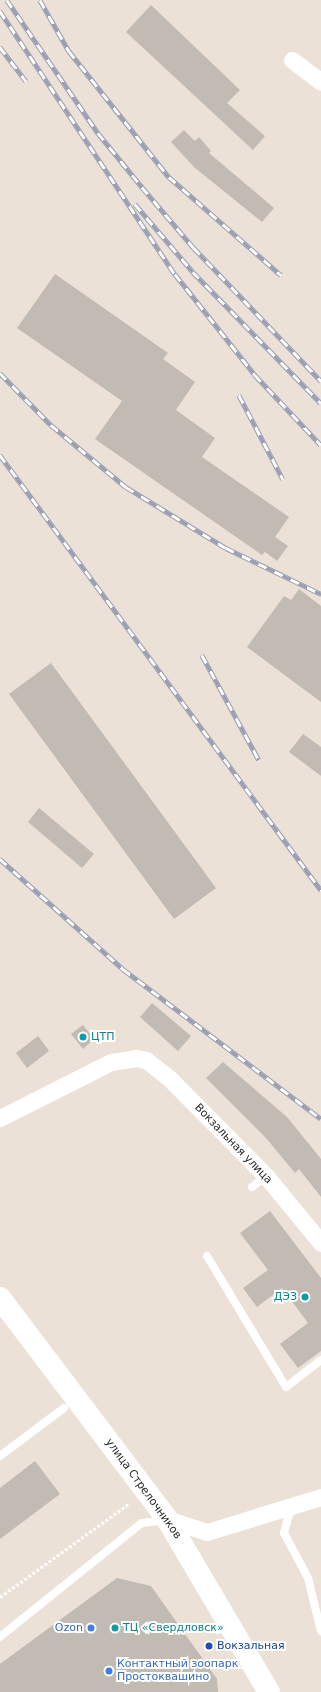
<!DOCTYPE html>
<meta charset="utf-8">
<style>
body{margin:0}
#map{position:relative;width:321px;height:1692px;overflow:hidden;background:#ebe1d6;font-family:"DejaVu Sans",sans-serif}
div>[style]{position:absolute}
.building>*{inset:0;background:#c2bbb4}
.path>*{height:2.5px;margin-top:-1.25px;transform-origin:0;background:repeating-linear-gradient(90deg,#fff 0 3px,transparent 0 5px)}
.service>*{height:8px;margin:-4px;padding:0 4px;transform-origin:4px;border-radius:4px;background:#fff}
.minor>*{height:17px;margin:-8.5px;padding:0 8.5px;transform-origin:8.5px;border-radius:8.5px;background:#fff}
.secondary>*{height:22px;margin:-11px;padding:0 11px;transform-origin:11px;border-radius:11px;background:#fff}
.rail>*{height:4.5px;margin-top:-2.25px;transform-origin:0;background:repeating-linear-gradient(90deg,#fff 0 9px,#999eb3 0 18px);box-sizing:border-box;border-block:1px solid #999eb3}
.dots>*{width:11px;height:11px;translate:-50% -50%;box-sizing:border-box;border:2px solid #fff;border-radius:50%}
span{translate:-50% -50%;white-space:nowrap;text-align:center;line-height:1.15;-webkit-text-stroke:4px #fff;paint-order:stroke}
.culture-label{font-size:11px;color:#0d838f}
.left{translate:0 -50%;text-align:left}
.right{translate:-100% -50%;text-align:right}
.street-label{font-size:11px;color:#272727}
.shop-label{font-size:11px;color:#366cbe}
.transit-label{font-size:11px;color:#164399}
</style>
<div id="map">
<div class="building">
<div style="clip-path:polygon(151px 5px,240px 90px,227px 103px,265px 136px,253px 150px,126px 32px)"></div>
<div style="clip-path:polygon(184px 130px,195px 141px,199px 137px,211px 151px,209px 153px,274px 208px,262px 222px,194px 167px,171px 142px)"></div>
<div style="clip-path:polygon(55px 274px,168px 353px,163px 359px,195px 382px,176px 410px,215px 438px,202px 457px,289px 517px,275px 537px,288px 546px,277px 561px,265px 552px,262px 555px,95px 439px,122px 401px,17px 328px)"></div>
<div style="clip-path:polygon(299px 589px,321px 606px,321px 702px,247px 647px,284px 596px,291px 600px)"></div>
<div style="clip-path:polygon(51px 663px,216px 888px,174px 919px,9px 694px)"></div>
<div style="clip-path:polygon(303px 734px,321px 747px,321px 776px,289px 752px)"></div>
<div style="clip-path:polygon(39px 808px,94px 854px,82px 868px,28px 822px)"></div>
<div style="clip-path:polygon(152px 1003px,191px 1036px,178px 1051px,140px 1017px)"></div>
<div style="clip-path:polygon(83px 1025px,94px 1039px,83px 1049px,71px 1034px)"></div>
<div style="clip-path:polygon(38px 1036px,49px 1051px,27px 1068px,16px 1053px)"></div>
<div style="clip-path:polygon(223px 1062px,287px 1117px,321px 1159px,321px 1197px,299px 1169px,295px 1173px,266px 1138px,206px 1078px)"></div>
<div style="clip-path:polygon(270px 1211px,321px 1278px,321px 1351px,298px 1368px,280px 1344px,308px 1323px,282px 1288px,257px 1307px,243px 1288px,268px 1270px,240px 1233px)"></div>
<div style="clip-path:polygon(35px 1461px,60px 1494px,0 1539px,0 1488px)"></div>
<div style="clip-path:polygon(117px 1578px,151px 1586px,217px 1679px,218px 1692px,0 1692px,0 1664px)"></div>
</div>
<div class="path">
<div style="left:0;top:1597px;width:160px;rotate:-35.9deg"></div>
</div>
<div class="service">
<div style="left:252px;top:1187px;width:18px;rotate:-38deg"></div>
<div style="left:207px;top:1256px;width:153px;rotate:58.9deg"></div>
<div style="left:286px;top:1387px;width:44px;rotate:-37.6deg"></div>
<div style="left:0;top:1456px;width:80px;rotate:-36.9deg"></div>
<div style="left:291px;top:1508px;width:26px;rotate:106deg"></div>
<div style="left:284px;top:1533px;width:51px;rotate:61.9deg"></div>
<div style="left:308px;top:1578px;width:55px;rotate:76.2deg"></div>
<div style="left:0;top:1637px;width:182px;rotate:-38.8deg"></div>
<div style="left:142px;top:1523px;width:23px;rotate:-7deg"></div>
</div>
<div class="minor">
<div style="left:292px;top:60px;width:36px;rotate:37deg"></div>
<div style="left:0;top:1118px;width:124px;rotate:-26.8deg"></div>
<div style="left:111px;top:1062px;width:25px;rotate:-9deg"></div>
<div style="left:136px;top:1058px;width:10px;rotate:11deg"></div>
<div style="left:146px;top:1060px;width:31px;rotate:38deg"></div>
<div style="left:170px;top:1079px;width:136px;rotate:45.3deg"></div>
<div style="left:266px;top:1176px;width:87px;rotate:50.6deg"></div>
<div style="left:167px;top:1519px;width:42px;rotate:18deg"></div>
<div style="left:207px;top:1532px;width:119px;rotate:-17.1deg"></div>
</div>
<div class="secondary">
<div style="left:0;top:1298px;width:277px;rotate:52.9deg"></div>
<div style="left:167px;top:1519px;width:201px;rotate:59.5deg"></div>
</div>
<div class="rail">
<div style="left:7px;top:0;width:161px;rotate:55.6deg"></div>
<div style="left:98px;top:133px;width:70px;rotate:50.8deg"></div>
<div style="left:142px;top:187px;width:80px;rotate:49.6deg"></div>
<div style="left:194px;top:248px;width:184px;rotate:46.3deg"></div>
<div style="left:40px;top:0;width:59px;rotate:60.4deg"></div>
<div style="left:69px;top:51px;width:161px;rotate:51.6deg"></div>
<div style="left:169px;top:177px;width:149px;rotate:41.2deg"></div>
<div style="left:0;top:11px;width:316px;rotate:56.4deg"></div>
<div style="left:175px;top:274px;width:129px;rotate:51.6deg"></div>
<div style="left:255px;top:375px;width:96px;rotate:46.7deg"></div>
<div style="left:0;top:47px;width:43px;rotate:52.6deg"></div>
<div style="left:135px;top:204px;width:89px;rotate:49.5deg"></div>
<div style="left:193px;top:272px;width:183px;rotate:45.7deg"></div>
<div style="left:0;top:373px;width:73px;rotate:45.6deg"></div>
<div style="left:51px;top:425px;width:97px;rotate:39.6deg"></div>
<div style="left:126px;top:487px;width:117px;rotate:31.4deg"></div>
<div style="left:226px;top:548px;width:106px;rotate:25.8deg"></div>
<div style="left:239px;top:395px;width:95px;rotate:62.4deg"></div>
<div style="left:0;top:455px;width:541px;rotate:53.58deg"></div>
<div style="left:202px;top:655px;width:119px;rotate:61.5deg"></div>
<div style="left:0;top:859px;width:165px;rotate:41.8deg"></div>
<div style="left:123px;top:969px;width:248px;rotate:37.1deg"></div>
</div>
<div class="dots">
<div style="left:83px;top:1037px;background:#0f9aa8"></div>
<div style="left:305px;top:1297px;background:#0f9aa8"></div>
<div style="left:91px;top:1628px;background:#3f7fe0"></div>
<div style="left:115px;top:1628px;background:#0f9aa8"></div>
<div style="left:209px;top:1646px;background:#1a4fb4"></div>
<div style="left:109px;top:1671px;background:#3f7fe0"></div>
</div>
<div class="culture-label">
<span class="left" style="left:91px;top:1037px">ЦТП</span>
<span class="right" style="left:297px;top:1297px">ДЭЗ</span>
<span class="left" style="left:123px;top:1628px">ТЦ «Свердловск»</span>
</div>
<div class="street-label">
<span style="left:233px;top:1144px;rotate:46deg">Вокзальная улица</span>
<span style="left:143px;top:1489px;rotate:54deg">улица Стрелочников</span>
</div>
<div class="shop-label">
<span class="right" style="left:83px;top:1628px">Ozon</span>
<span class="left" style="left:117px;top:1671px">Контактный зоопарк<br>Простоквашино</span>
</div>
<div class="transit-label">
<span class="left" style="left:217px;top:1646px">Вокзальная</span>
</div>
</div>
